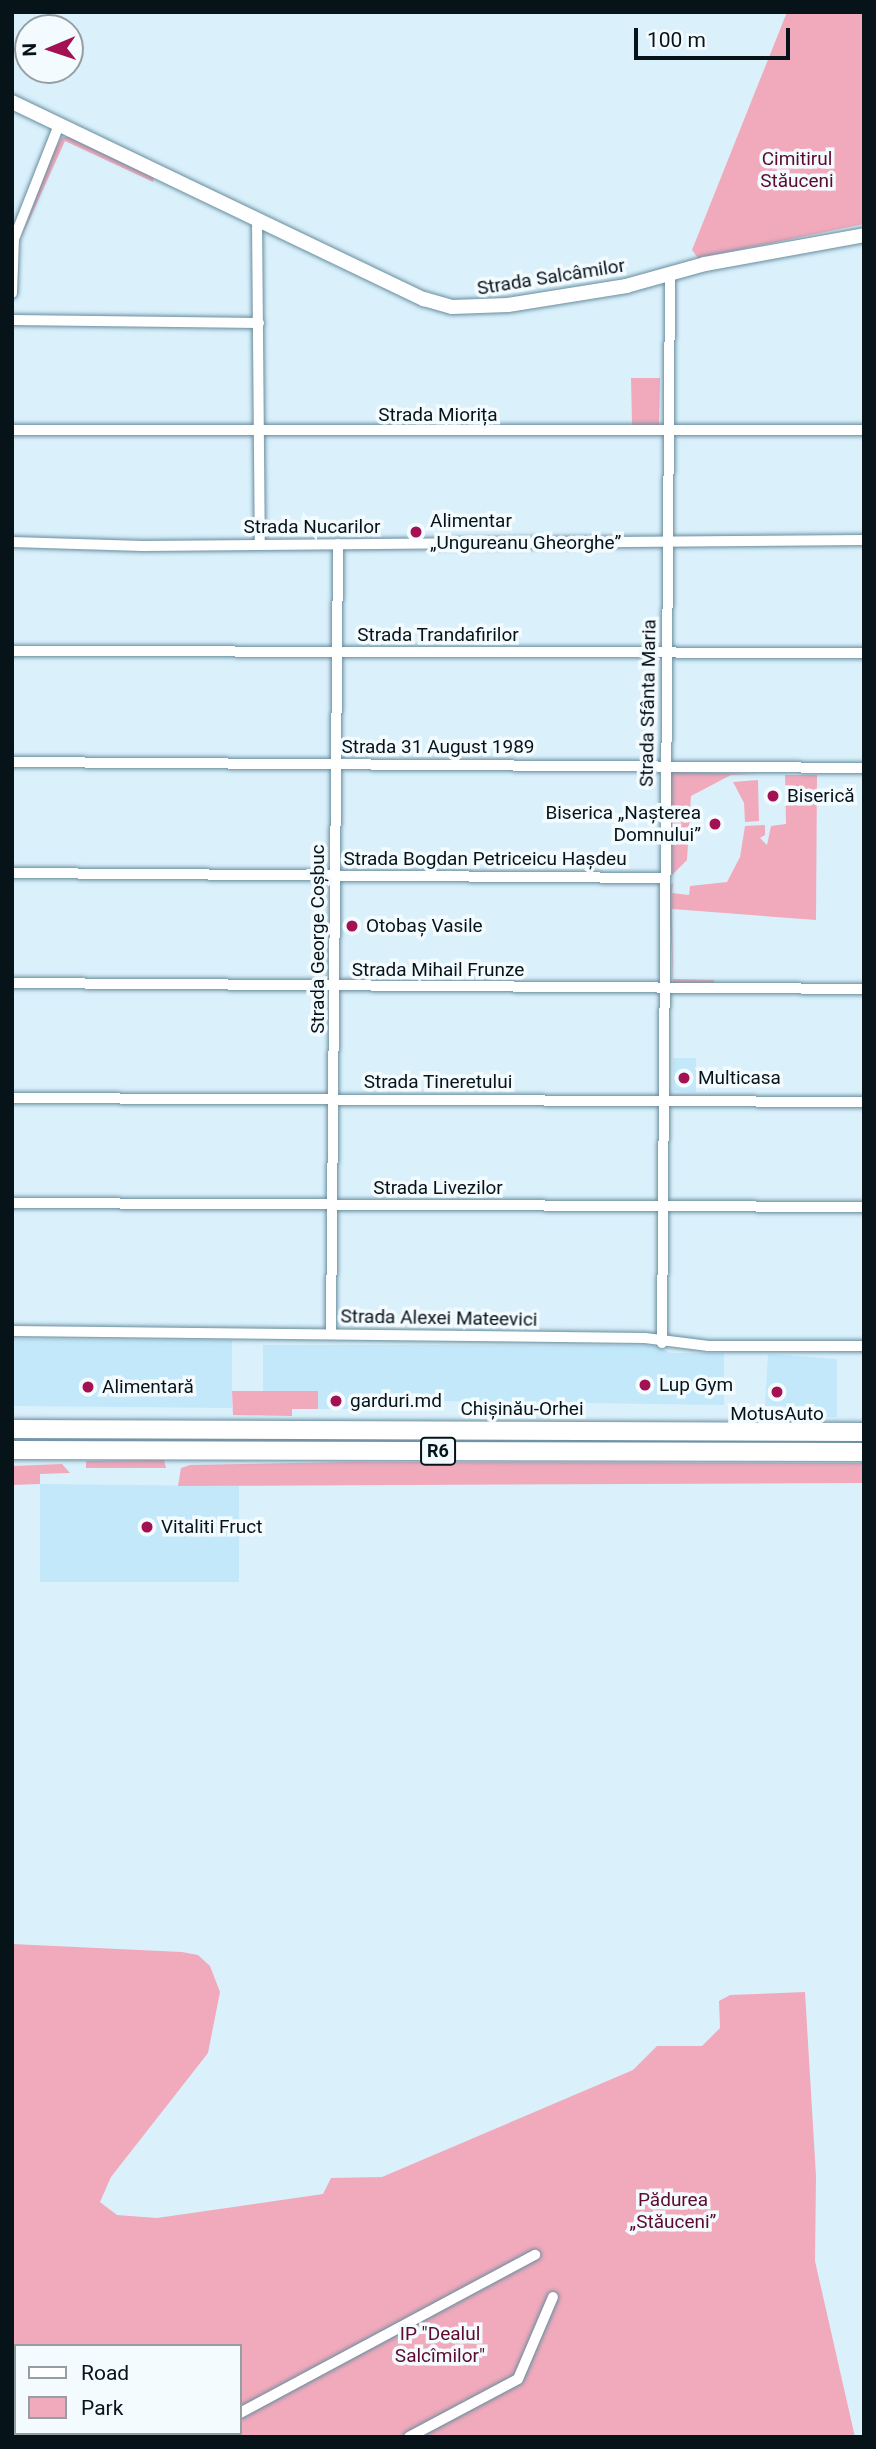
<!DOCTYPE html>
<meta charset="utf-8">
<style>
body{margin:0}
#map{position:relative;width:876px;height:2449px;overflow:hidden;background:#daf1fc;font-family:Roboto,sans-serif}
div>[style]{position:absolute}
.built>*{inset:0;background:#c2e8fa}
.green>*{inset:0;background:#f1aabc}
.roads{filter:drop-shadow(0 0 2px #688d9e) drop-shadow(0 0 2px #688d9e)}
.minor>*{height:10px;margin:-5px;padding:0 5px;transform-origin:5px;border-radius:5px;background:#fff}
.tertiary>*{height:14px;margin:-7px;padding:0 7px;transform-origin:7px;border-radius:7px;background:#fff}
.trunk>*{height:18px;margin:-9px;padding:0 9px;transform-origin:9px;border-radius:9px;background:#fff}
.dots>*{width:19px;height:19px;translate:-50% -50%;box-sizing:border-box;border:4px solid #f4fbff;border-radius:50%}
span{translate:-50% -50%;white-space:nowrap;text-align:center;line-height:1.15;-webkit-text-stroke:7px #f4fbff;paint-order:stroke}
.shield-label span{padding:2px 5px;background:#f4fbff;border:2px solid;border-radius:5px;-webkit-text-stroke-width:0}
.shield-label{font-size:18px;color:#06141a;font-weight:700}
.park-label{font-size:19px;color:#5c0b2d}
.street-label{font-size:19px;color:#06141a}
.poi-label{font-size:19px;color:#06141a}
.left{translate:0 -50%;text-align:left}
.right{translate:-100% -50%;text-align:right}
.frame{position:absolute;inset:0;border:14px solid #06141a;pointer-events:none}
.legend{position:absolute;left:14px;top:2344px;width:228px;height:91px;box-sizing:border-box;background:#f4fbff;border:2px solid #959fa3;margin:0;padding:9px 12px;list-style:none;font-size:21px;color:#06141a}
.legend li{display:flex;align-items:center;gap:14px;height:35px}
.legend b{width:35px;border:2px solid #959fa3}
.north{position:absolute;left:14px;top:14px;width:70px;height:70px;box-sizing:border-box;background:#f4fbff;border:2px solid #959fa3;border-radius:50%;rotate:268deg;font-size:19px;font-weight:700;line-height:28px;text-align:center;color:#06141a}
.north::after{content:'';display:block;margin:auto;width:24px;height:32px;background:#a31152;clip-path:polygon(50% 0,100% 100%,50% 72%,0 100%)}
.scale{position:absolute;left:634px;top:28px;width:156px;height:32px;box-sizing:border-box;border:4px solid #06141a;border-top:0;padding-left:9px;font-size:21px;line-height:24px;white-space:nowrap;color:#06141a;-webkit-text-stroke:5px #f4fbff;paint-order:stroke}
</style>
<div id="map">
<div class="built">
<div style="clip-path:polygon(673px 1058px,696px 1058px,696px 1092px,673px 1091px)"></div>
<div style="clip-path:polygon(12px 1339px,232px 1340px,232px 1408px,12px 1406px)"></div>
<div style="clip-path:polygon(263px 1345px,623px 1345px,654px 1346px,671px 1353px,724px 1353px,724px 1405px,439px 1401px,438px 1409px,318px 1409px,318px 1391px,263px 1391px)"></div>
<div style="clip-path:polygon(768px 1354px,837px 1359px,837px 1417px,805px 1417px,805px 1407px,765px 1406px)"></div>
<div style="clip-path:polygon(40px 1484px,239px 1486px,239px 1582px,40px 1582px)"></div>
</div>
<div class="green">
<div style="clip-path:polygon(787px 12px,864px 12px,864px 224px,698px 258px,692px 250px)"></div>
<div style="clip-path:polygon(69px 136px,154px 176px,153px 182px,65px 141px,22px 236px,51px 157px,61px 138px)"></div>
<div style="clip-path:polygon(631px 378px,660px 378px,659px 425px,632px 425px)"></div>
<div style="clip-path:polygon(671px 772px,758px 774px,731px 775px,691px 796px,687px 860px,672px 875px)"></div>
<div style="clip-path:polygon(785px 775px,817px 775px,816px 920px,672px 909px,673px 979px,714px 980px,714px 983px,673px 983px,669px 886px,673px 883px,672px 893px,689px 895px,690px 886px,727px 882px,740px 857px,745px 826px,765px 825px,765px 835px,760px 838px,767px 845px,771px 826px,786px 824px)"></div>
<div style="clip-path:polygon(758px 780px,759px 821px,745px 822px,744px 803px,733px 782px)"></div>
<div style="clip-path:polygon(232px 1391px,318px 1391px,318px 1409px,292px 1409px,292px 1416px,233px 1415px)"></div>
<div style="clip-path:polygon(164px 1460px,166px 1468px,86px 1468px,86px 1461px)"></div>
<div style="clip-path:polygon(349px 1462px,864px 1463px,864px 1483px,178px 1486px,181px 1468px,190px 1465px)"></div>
<div style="clip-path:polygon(62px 1464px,70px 1473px,40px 1474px,40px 1484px,12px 1485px,12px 1466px)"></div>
<div style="clip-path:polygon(evenodd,12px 1944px,182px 1952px,198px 1955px,210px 1966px,220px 1992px,208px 2053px,111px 2177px,100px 2202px,117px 2215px,157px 2218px,323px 2194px,331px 2178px,382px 2177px,633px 2070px,657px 2046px,702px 2046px,720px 2028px,719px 2001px,730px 1995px,805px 1992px,816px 2176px,815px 2261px,855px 2437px,12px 2437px,12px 1944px,16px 2346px,240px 2346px,240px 2433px,16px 2433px,16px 2346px)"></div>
</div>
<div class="roads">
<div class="minor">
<div style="left:257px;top:220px;width:324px;rotate:89.5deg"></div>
<div style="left:12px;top:293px;width:54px;rotate:-87.9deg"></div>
<div style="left:14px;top:239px;width:123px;rotate:-68.5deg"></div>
<div style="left:12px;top:320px;width:247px;rotate:0.7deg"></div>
<div style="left:12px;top:430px;width:852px"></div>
<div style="left:12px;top:542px;width:131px;rotate:1.7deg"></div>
<div style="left:143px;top:546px;width:721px;rotate:-0.48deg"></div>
<div style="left:12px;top:651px;width:852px;rotate:0.13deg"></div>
<div style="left:12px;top:762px;width:852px;rotate:0.4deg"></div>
<div style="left:12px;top:873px;width:652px;rotate:0.44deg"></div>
<div style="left:12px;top:983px;width:852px;rotate:0.4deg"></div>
<div style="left:12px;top:1098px;width:852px;rotate:0.27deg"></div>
<div style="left:12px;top:1203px;width:852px;rotate:0.27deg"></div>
<div style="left:12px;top:1331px;width:633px;rotate:0.63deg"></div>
<div style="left:645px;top:1338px;width:64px;rotate:7.2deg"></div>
<div style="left:708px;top:1346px;width:156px"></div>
<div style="left:331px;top:1333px;width:789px;rotate:-89.49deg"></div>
<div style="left:662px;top:1343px;width:1068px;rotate:-89.57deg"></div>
<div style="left:240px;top:2413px;width:335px;rotate:-28.2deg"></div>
<div style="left:194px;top:2437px;width:8px;rotate:-30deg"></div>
<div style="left:409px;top:2437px;width:123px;rotate:-28deg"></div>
<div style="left:518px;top:2379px;width:89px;rotate:-66.9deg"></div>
</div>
<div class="tertiary">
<div style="left:12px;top:102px;width:457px;rotate:25.6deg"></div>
<div style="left:424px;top:299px;width:29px;rotate:16deg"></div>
<div style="left:452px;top:307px;width:56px;rotate:-2deg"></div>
<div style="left:508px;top:305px;width:120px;rotate:-9.1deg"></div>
<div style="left:626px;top:286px;width:82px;rotate:-15.6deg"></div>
<div style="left:705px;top:264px;width:162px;rotate:-10.3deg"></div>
</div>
<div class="trunk">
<div style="left:12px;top:1429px;width:852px;rotate:0.2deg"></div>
<div style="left:12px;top:1450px;width:852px;rotate:0.13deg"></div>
</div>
</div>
<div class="dots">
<div style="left:416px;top:532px;background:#a31152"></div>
<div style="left:773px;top:796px;background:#a31152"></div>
<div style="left:715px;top:824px;background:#a31152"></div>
<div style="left:352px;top:926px;background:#a31152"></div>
<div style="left:684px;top:1078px;background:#a31152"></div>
<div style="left:645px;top:1385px;background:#a31152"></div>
<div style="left:88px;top:1387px;background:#a31152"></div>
<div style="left:777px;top:1392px;background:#a31152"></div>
<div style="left:336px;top:1401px;background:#a31152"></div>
<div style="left:147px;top:1527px;background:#a31152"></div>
</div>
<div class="shield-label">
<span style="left:438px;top:1451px">R6</span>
</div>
<div class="park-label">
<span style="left:797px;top:170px">Cimitirul<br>Stăuceni</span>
<span style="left:673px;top:2211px">Pădurea<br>„Stăuceni”</span>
<span style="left:440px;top:2345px">IP "Dealul<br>Salcîmilor"</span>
</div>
<div class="street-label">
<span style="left:551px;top:277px;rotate:-9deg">Strada Salcâmilor</span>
<span style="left:438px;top:415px">Strada Miorița</span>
<span style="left:312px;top:527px">Strada Nucarilor</span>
<span style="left:438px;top:635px">Strada Trandafirilor</span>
<span style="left:648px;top:703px;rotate:-89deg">Strada Sfânta Maria</span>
<span style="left:438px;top:747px">Strada 31 August 1989</span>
<span style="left:485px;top:859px">Strada Bogdan Petriceicu Hașdeu</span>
<span style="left:318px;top:939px;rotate:-90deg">Strada George Coșbuc</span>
<span style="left:438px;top:970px">Strada Mihail Frunze</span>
<span style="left:438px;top:1082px">Strada Tineretului</span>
<span style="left:438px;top:1188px">Strada Livezilor</span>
<span style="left:439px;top:1318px;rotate:1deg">Strada Alexei Mateevici</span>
<span style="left:522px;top:1409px">Chișinău-Orhei</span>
</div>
<div class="poi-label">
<span class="left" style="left:430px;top:532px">Alimentar<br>„Ungureanu Gheorghe”</span>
<span class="left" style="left:787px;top:796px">Biserică</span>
<span class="right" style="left:701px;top:824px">Biserica „Nașterea<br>Domnului”</span>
<span class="left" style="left:366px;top:926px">Otobaș Vasile</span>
<span class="left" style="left:698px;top:1078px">Multicasa</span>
<span class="left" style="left:659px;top:1385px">Lup Gym</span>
<span class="left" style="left:102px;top:1387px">Alimentară</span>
<span class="left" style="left:350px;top:1401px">garduri.md</span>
<span style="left:777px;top:1414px">MotusAuto</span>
<span class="left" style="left:161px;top:1527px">Vitaliti Fruct</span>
</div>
<div class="frame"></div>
<ul class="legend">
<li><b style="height:9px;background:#fff"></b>Road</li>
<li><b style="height:19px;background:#f1aabc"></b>Park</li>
</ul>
<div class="north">N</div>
<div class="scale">100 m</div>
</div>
